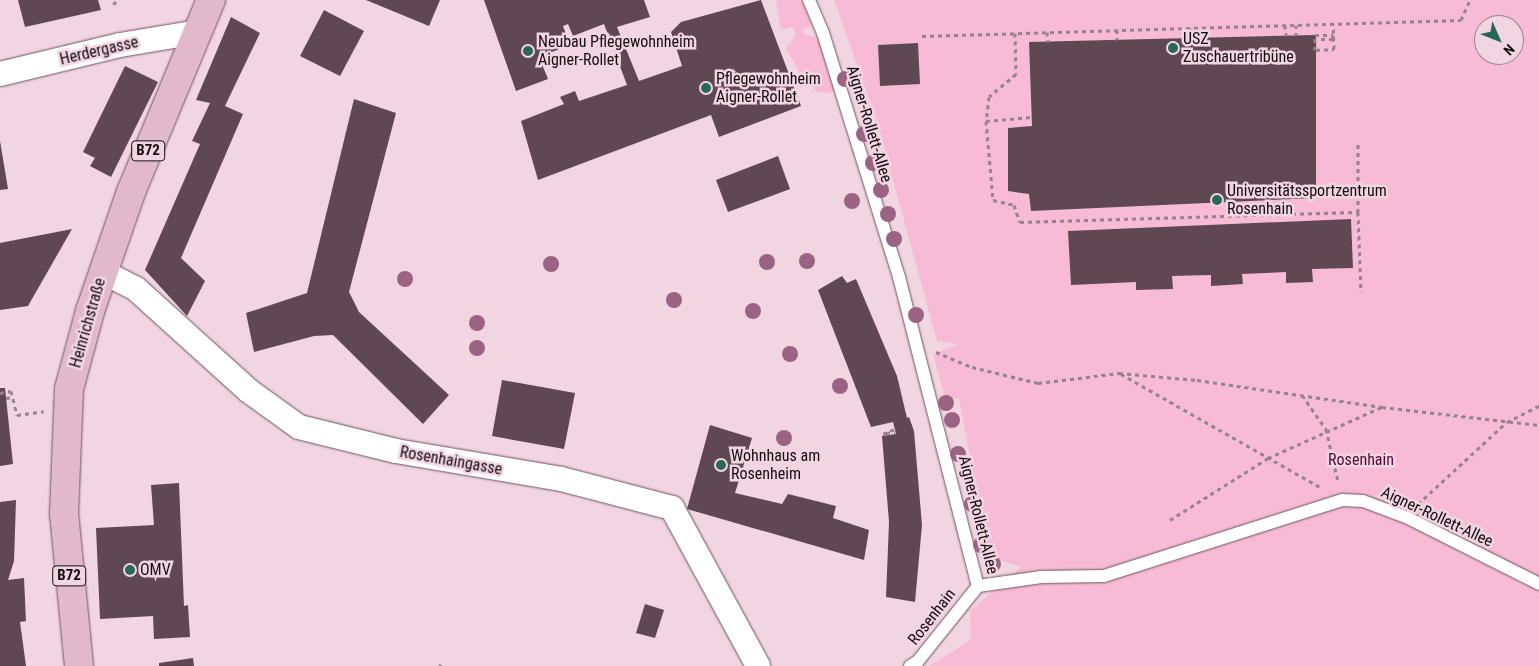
<!DOCTYPE html>
<meta charset="utf-8">
<style>
body{margin:0}
#map{position:relative;width:1539px;height:666px;overflow:hidden;background:#f1d5e1;font-family:"Roboto Condensed",sans-serif}
div>[style]{position:absolute}
.green>*{inset:0;background:#f8bbd6}
.building>*{inset:0;background:#5f4852}
.path>*{height:3px;margin-top:-1.5px;transform-origin:0;background:repeating-linear-gradient(90deg,#97838c 0 4px,transparent 0 8px)}
.roads{filter:drop-shadow(0 0 1px #6c555f) drop-shadow(0 0 1px #6c555f)}
.service>*{height:12px;margin:-6px;padding:0 6px;transform-origin:6px;border-radius:6px;background:#fff}
.minor>*{height:24px;margin:-12px;padding:0 12px;transform-origin:12px;border-radius:12px;background:#fff}
.primary>*{height:28px;margin:-14px;padding:0 14px;transform-origin:14px;border-radius:14px;background:#e2b9cb}
.trees>*{width:16px;height:16px;margin:-8px;border-radius:50%;background:#9b6383}
.dots>*{width:14px;height:14px;translate:-50% -50%;box-sizing:border-box;border:2px solid #f1d5e1;border-radius:50%}
span{translate:-50% -50%;white-space:nowrap;text-align:center;line-height:1.15;-webkit-text-stroke:5px #f1d5e1;paint-order:stroke}
.shield-label span{padding:1px 4px;background:#f1d5e1;border:1px solid;border-radius:4px;-webkit-text-stroke-width:0}
.shield-label{font-size:15px;color:#150c10;font-weight:700}
.poi-label{font-size:16px;color:#150c10}
.left{translate:0 -50%;text-align:left}
.street-label{font-size:16px;color:#150c10}
.park-label{font-size:16px;color:#550636}
.north{position:absolute;left:1474px;top:15px;width:50px;height:50px;box-sizing:border-box;background:#f1d5e1;border:1px solid #99858d;border-radius:50%;rotate:134deg;font-size:14px;font-weight:700;line-height:20px;text-align:center;color:#150c10}
.north::after{content:'';display:block;margin:auto;width:18px;height:22px;background:#296855;clip-path:polygon(50% 0,100% 100%,50% 72%,0 100%)}
</style>
<div id="map">
<div class="green">
<div style="clip-path:polygon(776px 0,802px 0,812px 25px,803px 30px,805px 34px,818px 38px,835px 88px,832px 93px,817px 92px,799px 72px,786px 48px,796px 35px,792px 27px,781px 30px)"></div>
<div style="clip-path:polygon(evenodd,834px 0,1539px 0,1539px 666px,929px 666px,971px 640px,970px 611px,1021px 567px,988px 556px,959px 398px,946px 401px,933px 354px,959px 344px,937px 341px,876px 118px,834px 0,1484px 25px,1514px 25px,1514px 55px,1484px 55px,1484px 25px)"></div>
</div>
<div class="building">
<div style="clip-path:polygon(18px 0,98px 0,101px 10px,25px 27px)"></div>
<div style="clip-path:polygon(366px 0,440px 0,429px 26px)"></div>
<div style="clip-path:polygon(484px 0,644px 0,650px 17px,617px 27px,639px 81px,682px 66px,671px 32px,681px 22px,761px 0,801px 106px,719px 137px,711px 115px,538px 180px,521px 121px,564px 104px,560px 97px,575px 91px,579px 101px,627px 85px,604px 24px,573px 36px,568px 24px,563px 26px,570px 45px,539px 57px,548px 79px,516px 91px)"></div>
<div style="clip-path:polygon(324px 10px,364px 31px,340px 76px,300px 56px)"></div>
<div style="clip-path:polygon(231px 17px,260px 33px,225px 106px,243px 114px,181px 258px,205px 281px,187px 316px,145px 270px,200px 144px,192px 141px,210px 103px,196px 100px)"></div>
<div style="clip-path:polygon(1316px 35px,1316px 198px,1031px 211px,1029px 194px,1008px 191px,1008px 128px,1032px 126px,1029px 42px)"></div>
<div style="clip-path:polygon(918px 43px,920px 84px,880px 86px,878px 45px)"></div>
<div style="clip-path:polygon(125px 66px,158px 82px,111px 177px,90px 166px,95px 158px,83px 152px)"></div>
<div style="clip-path:polygon(354px 99px,396px 113px,349px 292px,359px 312px,449px 395px,423px 424px,333px 335px,314px 336px,254px 352px,246px 313px,307px 293px)"></div>
<div style="clip-path:polygon(0 141px,8px 189px,0 190px)"></div>
<div style="clip-path:polygon(778px 156px,790px 189px,728px 212px,716px 180px)"></div>
<div style="clip-path:polygon(1351px 219px,1353px 268px,1312px 269px,1313px 282px,1286px 283px,1286px 272px,1242px 274px,1243px 284px,1211px 286px,1211px 275px,1172px 276px,1173px 289px,1136px 290px,1136px 282px,1071px 285px,1068px 231px)"></div>
<div style="clip-path:polygon(72px 229px,28px 306px,0 310px,0 243px)"></div>
<div style="clip-path:polygon(842px 276px,847px 283px,856px 279px,897px 376px,907px 418px,909px 417px,914px 431px,922px 525px,915px 602px,886px 597px,889px 522px,882px 436px,896px 434px,893px 422px,871px 427px,818px 290px)"></div>
<div style="clip-path:polygon(502px 380px,575px 393px,564px 449px,492px 436px)"></div>
<div style="clip-path:polygon(0 388px,5px 388px,13px 464px,0 466px)"></div>
<div style="clip-path:polygon(710px 425px,752px 438px,735px 493px,782px 504px,788px 494px,836px 506px,833px 518px,869px 530px,864px 560px,687px 509px)"></div>
<div style="clip-path:polygon(179px 483px,184px 606px,188px 605px,190px 637px,154px 639px,153px 616px,100px 619px,96px 528px,154px 525px,151px 485px)"></div>
<div style="clip-path:polygon(16px 500px,14px 561px,8px 580px,24px 578px,26px 621px,20px 622px,26px 666px,0 666px,0 502px)"></div>
<div style="clip-path:polygon(645px 604px,664px 610px,655px 638px,636px 633px)"></div>
<div style="clip-path:polygon(193px 658px,194px 666px,159px 666px,159px 663px)"></div>
</div>
<div class="path">
<div style="left:113px;top:4px;width:7px;rotate:-34deg"></div>
<div style="left:1285px;top:25px;width:10px;rotate:84deg"></div>
<div style="left:1296px;top:25px;width:10px;rotate:90deg"></div>
<div style="left:1191px;top:28px;width:10px;rotate:84deg"></div>
<div style="left:1117px;top:30px;width:10px;rotate:90deg"></div>
<div style="left:1047px;top:32px;width:10px;rotate:84deg"></div>
<div style="left:1015px;top:33px;width:41px;rotate:88.6deg"></div>
<div style="left:1016px;top:74px;width:35px;rotate:140deg"></div>
<div style="left:989px;top:97px;width:24px;rotate:97deg"></div>
<div style="left:986px;top:121px;width:79px;rotate:84.9deg"></div>
<div style="left:993px;top:200px;width:22px;rotate:13deg"></div>
<div style="left:1014px;top:205px;width:18px;rotate:71deg"></div>
<div style="left:1020px;top:222px;width:338px;rotate:-1.7deg"></div>
<div style="left:1358px;top:212px;width:69px;rotate:-90deg"></div>
<div style="left:922px;top:36px;width:539px;rotate:-1.7deg"></div>
<div style="left:1461px;top:20px;width:22px;rotate:-66deg"></div>
<div style="left:1315px;top:50px;width:15px;rotate:-90deg"></div>
<div style="left:1315px;top:35px;width:18px"></div>
<div style="left:1333px;top:35px;width:4px;rotate:90deg"></div>
<div style="left:1333px;top:39px;width:15px;rotate:180deg"></div>
<div style="left:1316px;top:50px;width:18px;rotate:-3deg"></div>
<div style="left:1334px;top:49px;width:25px;rotate:-92deg"></div>
<div style="left:986px;top:121px;width:46px;rotate:-5deg"></div>
<div style="left:1358px;top:212px;width:80px;rotate:87.9deg"></div>
<div style="left:936px;top:352px;width:39px;rotate:23deg"></div>
<div style="left:972px;top:367px;width:68px;rotate:13.6deg"></div>
<div style="left:1038px;top:383px;width:82px;rotate:-7deg"></div>
<div style="left:1119px;top:373px;width:78px;rotate:5.1deg"></div>
<div style="left:1197px;top:380px;width:187px;rotate:8.3deg"></div>
<div style="left:1382px;top:407px;width:158px;rotate:6.5deg"></div>
<div style="left:1121px;top:374px;width:231px;rotate:29.6deg"></div>
<div style="left:0;top:393px;width:11px;rotate:-10deg"></div>
<div style="left:11px;top:391px;width:25px;rotate:76deg"></div>
<div style="left:17px;top:415px;width:27px;rotate:-8deg"></div>
<div style="left:1302px;top:395px;width:42px;rotate:54.8deg"></div>
<div style="left:1326px;top:429px;width:54px;rotate:77.2deg"></div>
<div style="left:6px;top:398px;width:7px;rotate:-8deg"></div>
<div style="left:886px;top:433px;width:9px;rotate:-6deg"></div>
<div style="left:883px;top:434px;width:13px;rotate:-23deg"></div>
<div style="left:1418px;top:504px;width:121px;rotate:-42.7deg"></div>
<div style="left:1507px;top:422px;width:36px;rotate:-27deg"></div>
<div style="left:1170px;top:520px;width:116px;rotate:-32.3deg"></div>
<div style="left:1268px;top:458px;width:125px;rotate:-24.1deg"></div>
<div style="left:440px;top:666px;width:2px;rotate:-63deg"></div>
</div>
<div class="roads">
<div class="service">
<div style="left:809px;top:0;width:36px;rotate:67deg"></div>
<div style="left:823px;top:33px;width:256px;rotate:72.7deg"></div>
<div style="left:899px;top:277px;width:319px;rotate:75.7deg"></div>
<div style="left:978px;top:586px;width:64px;rotate:-8.1deg"></div>
<div style="left:1041px;top:577px;width:63px;rotate:-0.9deg"></div>
<div style="left:1104px;top:576px;width:250px;rotate:-17.7deg"></div>
<div style="left:1342px;top:500px;width:21px;rotate:3deg"></div>
<div style="left:1363px;top:501px;width:46px;rotate:20.4deg"></div>
<div style="left:1406px;top:517px;width:149px;rotate:26.7deg"></div>
<div style="left:910px;top:666px;width:9px;rotate:-32deg"></div>
<div style="left:918px;top:661px;width:96px;rotate:-51.3deg"></div>
</div>
<div class="minor">
<div style="left:0;top:74px;width:123px;rotate:-13.6deg"></div>
<div style="left:120px;top:45px;width:79px;rotate:-9.5deg"></div>
<div style="left:103px;top:272px;width:36px;rotate:27deg"></div>
<div style="left:135px;top:288px;width:154px;rotate:42.1deg"></div>
<div style="left:249px;top:391px;width:62px;rotate:35.8deg"></div>
<div style="left:299px;top:427px;width:100px;rotate:13.9deg"></div>
<div style="left:396px;top:451px;width:167px;rotate:9.6deg"></div>
<div style="left:561px;top:479px;width:115px;rotate:14.6deg"></div>
<div style="left:672px;top:508px;width:180px;rotate:61.4deg"></div>
</div>
<div class="primary">
<div style="left:79px;top:666px;width:153px;rotate:-95.6deg"></div>
<div style="left:64px;top:514px;width:125px;rotate:-87.7deg"></div>
<div style="left:69px;top:389px;width:81px;rotate:-74.9deg"></div>
<div style="left:90px;top:311px;width:126px;rotate:-71deg"></div>
<div style="left:131px;top:192px;width:208px;rotate:-67.4deg"></div>
</div>
</div>
<div class="trees">
<div style="left:845px;top:79px"></div>
<div style="left:864px;top:134px"></div>
<div style="left:873px;top:163px"></div>
<div style="left:881px;top:190px"></div>
<div style="left:852px;top:201px"></div>
<div style="left:888px;top:214px"></div>
<div style="left:894px;top:239px"></div>
<div style="left:807px;top:261px"></div>
<div style="left:767px;top:262px"></div>
<div style="left:551px;top:264px"></div>
<div style="left:405px;top:279px"></div>
<div style="left:674px;top:300px"></div>
<div style="left:753px;top:311px"></div>
<div style="left:916px;top:315px"></div>
<div style="left:477px;top:323px"></div>
<div style="left:477px;top:348px"></div>
<div style="left:790px;top:354px"></div>
<div style="left:840px;top:386px"></div>
<div style="left:946px;top:403px"></div>
<div style="left:952px;top:420px"></div>
<div style="left:784px;top:438px"></div>
<div style="left:958px;top:454px"></div>
<div style="left:972px;top:504px"></div>
<div style="left:981px;top:545px"></div>
<div style="left:993px;top:564px"></div>
</div>
<div class="dots">
<div style="left:1173px;top:48px;background:#296855"></div>
<div style="left:528px;top:51px;background:#296855"></div>
<div style="left:706px;top:88px;background:#296855"></div>
<div style="left:1217px;top:200px;background:#296855"></div>
<div style="left:721px;top:465px;background:#296855"></div>
<div style="left:130px;top:570px;background:#296855"></div>
</div>
<div class="shield-label">
<span style="left:148px;top:151px">B72</span>
<span style="left:69px;top:576px">B72</span>
</div>
<div class="poi-label">
<span class="left" style="left:1183px;top:48px">USZ<br>Zuschauertribüne</span>
<span class="left" style="left:538px;top:51px">Neubau Pflegewohnheim<br>Aigner-Rollet</span>
<span class="left" style="left:716px;top:88px">Pflegewohnheim<br>Aigner-Rollet</span>
<span class="left" style="left:1227px;top:200px">Universitätssportzentrum<br>Rosenhain</span>
<span class="left" style="left:731px;top:465px">Wohnhaus am<br>Rosenheim</span>
<span class="left" style="left:140px;top:570px">OMV</span>
</div>
<div class="street-label">
<span style="left:99px;top:51px;rotate:-13deg">Herdergasse</span>
<span style="left:869px;top:124px;rotate:73deg">Aigner-Rollett-Allee</span>
<span style="left:88px;top:323px;rotate:-74deg">Heinrichstraße</span>
<span style="left:451px;top:461px;rotate:10deg">Rosenhaingasse</span>
<span style="left:978px;top:515px;rotate:76deg">Aigner-Rollett-Allee</span>
<span style="left:1437px;top:517px;rotate:25deg">Aigner-Rollett-Allee</span>
<span style="left:932px;top:617px;rotate:-52deg">Rosenhain</span>
</div>
<div class="park-label">
<span style="left:1361px;top:460px">Rosenhain</span>
</div>
<div class="north">N</div>
</div>
